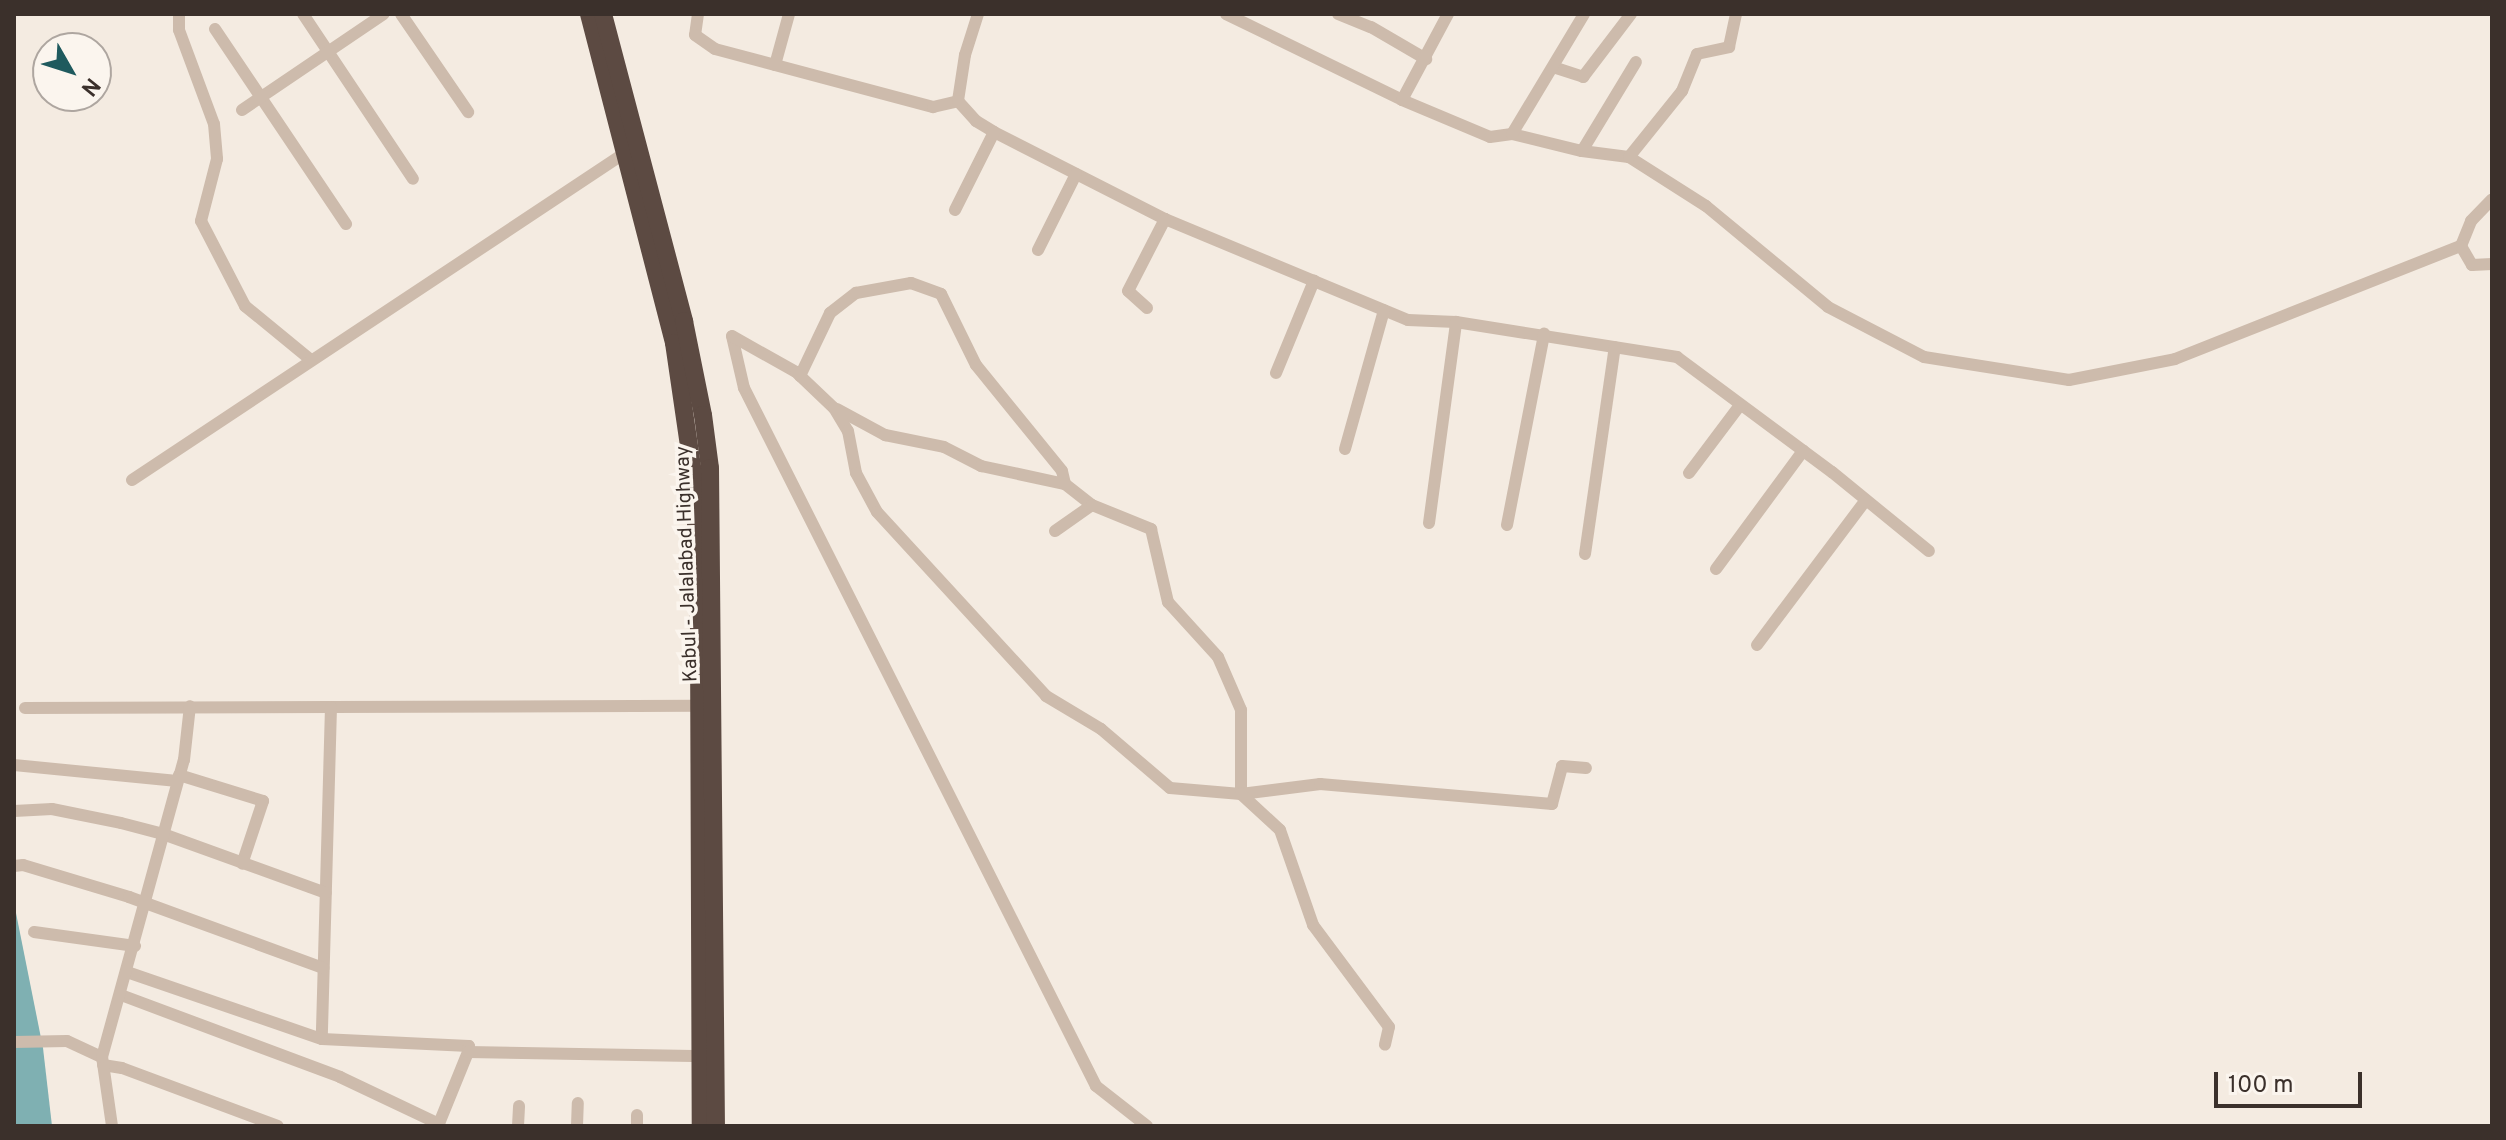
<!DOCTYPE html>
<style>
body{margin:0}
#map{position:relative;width:2506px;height:1140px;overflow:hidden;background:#f4ebe1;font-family:Overpass,sans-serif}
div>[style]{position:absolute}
.water>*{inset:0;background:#7fb0b2}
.minor>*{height:12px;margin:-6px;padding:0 6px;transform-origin:6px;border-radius:6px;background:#cdbbac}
.highway>*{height:18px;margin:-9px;padding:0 9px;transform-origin:9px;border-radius:9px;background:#5c4a42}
span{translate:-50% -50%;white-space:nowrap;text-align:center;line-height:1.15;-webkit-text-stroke:7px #fbf5ee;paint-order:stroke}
.street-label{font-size:20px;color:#3b302b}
.frame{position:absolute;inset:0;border:16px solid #3b302b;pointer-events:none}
.north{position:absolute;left:32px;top:32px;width:80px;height:80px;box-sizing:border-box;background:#fbf5ee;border:2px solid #aea6a0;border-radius:50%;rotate:129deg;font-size:22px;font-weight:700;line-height:32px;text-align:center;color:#3b302b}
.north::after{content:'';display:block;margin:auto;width:28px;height:36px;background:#1f5a5e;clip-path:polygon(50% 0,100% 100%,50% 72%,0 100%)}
.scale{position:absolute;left:2214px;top:1072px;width:148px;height:36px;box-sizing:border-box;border:4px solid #3b302b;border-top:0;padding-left:10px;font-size:24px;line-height:28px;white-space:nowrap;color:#3b302b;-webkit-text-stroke:6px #fbf5ee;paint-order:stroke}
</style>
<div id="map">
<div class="water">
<div style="clip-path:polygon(14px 903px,43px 1048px,52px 1126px,14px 1126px)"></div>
</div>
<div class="minor">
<div style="left:179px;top:14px;width:16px;rotate:90deg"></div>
<div style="left:179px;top:30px;width:100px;rotate:69.6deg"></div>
<div style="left:214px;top:124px;width:35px;rotate:85deg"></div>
<div style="left:217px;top:159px;width:64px;rotate:104.5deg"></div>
<div style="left:201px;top:221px;width:96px;rotate:62.6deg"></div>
<div style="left:245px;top:306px;width:85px;rotate:39.3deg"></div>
<div style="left:303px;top:14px;width:198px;rotate:56.3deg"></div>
<div style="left:401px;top:14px;width:119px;rotate:55.6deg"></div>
<div style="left:698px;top:14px;width:21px;rotate:98deg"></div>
<div style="left:695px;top:35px;width:24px;rotate:35deg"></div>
<div style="left:715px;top:49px;width:226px;rotate:14.9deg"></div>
<div style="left:933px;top:107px;width:26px;rotate:-13deg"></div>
<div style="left:978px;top:14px;width:43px;rotate:107.6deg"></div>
<div style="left:965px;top:55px;width:47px;rotate:98.7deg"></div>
<div style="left:958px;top:101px;width:27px;rotate:48deg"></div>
<div style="left:976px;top:121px;width:21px;rotate:31deg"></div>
<div style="left:994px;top:132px;width:192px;rotate:27deg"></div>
<div style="left:1165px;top:219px;width:263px;rotate:22.6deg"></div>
<div style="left:1408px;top:320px;width:48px;rotate:2.4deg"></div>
<div style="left:1456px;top:322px;width:224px;rotate:9deg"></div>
<div style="left:1677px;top:357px;width:193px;rotate:36.6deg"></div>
<div style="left:1832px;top:472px;width:125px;rotate:39.2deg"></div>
<div style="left:1226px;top:14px;width:196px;rotate:26deg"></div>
<div style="left:1402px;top:100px;width:95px;rotate:22.8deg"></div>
<div style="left:1490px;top:137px;width:22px;rotate:-8deg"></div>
<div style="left:1512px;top:134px;width:72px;rotate:13.7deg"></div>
<div style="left:1582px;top:151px;width:47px;rotate:7.3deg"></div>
<div style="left:1629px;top:157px;width:91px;rotate:32.5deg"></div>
<div style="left:1706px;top:206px;width:158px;rotate:39.6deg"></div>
<div style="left:1828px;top:307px;width:108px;rotate:27.5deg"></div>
<div style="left:1924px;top:357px;width:147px;rotate:9deg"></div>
<div style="left:2069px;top:380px;width:108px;rotate:-11.2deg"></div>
<div style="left:2175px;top:359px;width:308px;rotate:-21.6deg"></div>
<div style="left:2461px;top:246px;width:27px;rotate:-68deg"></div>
<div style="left:2471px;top:221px;width:30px;rotate:-46deg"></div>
<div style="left:1338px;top:14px;width:35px;rotate:22deg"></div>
<div style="left:1371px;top:27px;width:64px;rotate:30.2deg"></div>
<div style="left:215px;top:29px;width:235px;rotate:56.1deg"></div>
<div style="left:775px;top:65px;width:53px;rotate:-74.6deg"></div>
<div style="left:1553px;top:67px;width:32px;rotate:18deg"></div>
<div style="left:1583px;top:77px;width:79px;rotate:-52.7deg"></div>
<div style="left:1402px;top:100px;width:98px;rotate:-61.9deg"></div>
<div style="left:242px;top:110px;width:171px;rotate:-34.1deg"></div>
<div style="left:1512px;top:134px;width:140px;rotate:-59deg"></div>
<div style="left:1582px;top:151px;width:104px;rotate:-58.8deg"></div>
<div style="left:1629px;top:157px;width:85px;rotate:-51.2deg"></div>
<div style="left:1682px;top:91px;width:40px;rotate:-68deg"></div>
<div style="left:1697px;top:54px;width:33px;rotate:-12deg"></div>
<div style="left:1729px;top:47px;width:34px;rotate:-78deg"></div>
<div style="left:955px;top:210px;width:87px;rotate:-63.4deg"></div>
<div style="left:2461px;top:246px;width:22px;rotate:60deg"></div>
<div style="left:2472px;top:265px;width:20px;rotate:-3deg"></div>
<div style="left:1038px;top:250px;width:85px;rotate:-63.4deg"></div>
<div style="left:1147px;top:308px;width:25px;rotate:-138deg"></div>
<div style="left:1128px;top:291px;width:81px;rotate:-62.8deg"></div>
<div style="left:1276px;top:373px;width:100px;rotate:-67.6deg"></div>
<div style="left:800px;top:376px;width:70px;rotate:-64.5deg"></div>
<div style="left:830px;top:313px;width:33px;rotate:-38deg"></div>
<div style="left:856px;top:293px;width:56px;rotate:-10.3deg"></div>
<div style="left:911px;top:283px;width:32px;rotate:20deg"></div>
<div style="left:941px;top:294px;width:79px;rotate:63.8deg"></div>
<div style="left:976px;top:365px;width:136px;rotate:50.9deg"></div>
<div style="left:1062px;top:471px;width:13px;rotate:77deg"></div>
<div style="left:837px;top:409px;width:55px;rotate:28.4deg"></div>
<div style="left:885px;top:435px;width:60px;rotate:11.5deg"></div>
<div style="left:944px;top:447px;width:42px;rotate:27.2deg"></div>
<div style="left:981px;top:466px;width:86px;rotate:12.1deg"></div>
<div style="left:1065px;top:484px;width:34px;rotate:38deg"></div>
<div style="left:1345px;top:449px;width:144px;rotate:-74.3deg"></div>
<div style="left:1689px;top:473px;width:85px;rotate:-53.1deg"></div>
<div style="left:132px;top:480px;width:599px;rotate:-33.56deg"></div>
<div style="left:1429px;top:523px;width:203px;rotate:-82.3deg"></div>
<div style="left:1507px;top:525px;width:195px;rotate:-79deg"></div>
<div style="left:1055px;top:531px;width:45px;rotate:-35.1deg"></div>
<div style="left:1092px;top:505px;width:64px;rotate:22.1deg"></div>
<div style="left:1151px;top:529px;width:75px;rotate:76.9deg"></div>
<div style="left:1168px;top:602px;width:74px;rotate:47.7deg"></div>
<div style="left:1218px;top:657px;width:58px;rotate:66.5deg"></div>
<div style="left:1241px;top:710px;width:84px;rotate:90deg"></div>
<div style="left:1241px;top:794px;width:80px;rotate:-7.2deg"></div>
<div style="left:1320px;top:784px;width:233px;rotate:4.9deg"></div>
<div style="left:1552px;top:804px;width:39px;rotate:-75deg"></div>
<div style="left:1562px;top:766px;width:24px;rotate:5deg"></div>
<div style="left:1585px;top:554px;width:209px;rotate:-81.8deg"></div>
<div style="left:1716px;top:569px;width:147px;rotate:-53.6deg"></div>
<div style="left:1757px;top:645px;width:181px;rotate:-53.1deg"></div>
<div style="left:331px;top:707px;width:367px;rotate:-0.2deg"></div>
<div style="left:25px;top:708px;width:306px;rotate:-0.2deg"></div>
<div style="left:331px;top:707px;width:332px;rotate:91.6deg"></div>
<div style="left:322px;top:1039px;width:147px;rotate:2.7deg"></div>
<div style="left:469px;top:1046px;width:6px;rotate:99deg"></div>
<div style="left:14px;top:765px;width:164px;rotate:5.6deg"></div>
<div style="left:179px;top:775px;width:88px;rotate:17.2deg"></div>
<div style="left:263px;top:801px;width:66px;rotate:108.4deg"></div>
<div style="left:14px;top:811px;width:38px;rotate:-3deg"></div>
<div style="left:52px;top:809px;width:70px;rotate:11.5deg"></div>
<div style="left:121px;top:823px;width:43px;rotate:14.7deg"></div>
<div style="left:163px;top:834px;width:173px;rotate:19.9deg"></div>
<div style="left:14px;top:866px;width:9px;rotate:-6deg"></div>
<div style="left:23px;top:865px;width:111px;rotate:16.8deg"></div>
<div style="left:129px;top:897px;width:207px;rotate:20.1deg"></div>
<div style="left:34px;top:932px;width:102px;rotate:7.9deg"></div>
<div style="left:127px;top:972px;width:206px;rotate:19deg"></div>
<div style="left:121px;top:995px;width:234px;rotate:20.5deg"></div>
<div style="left:340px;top:1077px;width:110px;rotate:25.4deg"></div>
<div style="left:14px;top:1042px;width:53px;rotate:-1.1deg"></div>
<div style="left:67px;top:1041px;width:38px;rotate:25deg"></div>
<div style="left:103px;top:1065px;width:19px;rotate:9deg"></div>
<div style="left:122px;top:1068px;width:166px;rotate:20.4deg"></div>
<div style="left:112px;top:1126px;width:70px;rotate:-98.2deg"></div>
<div style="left:102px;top:1057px;width:308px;rotate:-74.6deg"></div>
<div style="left:184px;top:760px;width:54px;rotate:-83.7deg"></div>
<div style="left:438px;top:1126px;width:80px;rotate:-67.9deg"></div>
<div style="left:468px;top:1052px;width:239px;rotate:1deg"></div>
<div style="left:518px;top:1126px;width:20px;rotate:-87deg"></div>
<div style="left:577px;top:1126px;width:23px;rotate:-88deg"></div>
<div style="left:637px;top:1126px;width:11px;rotate:-90deg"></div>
<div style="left:1147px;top:1126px;width:65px;rotate:-141.9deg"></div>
<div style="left:1096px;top:1086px;width:782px;rotate:-116.76deg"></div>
<div style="left:744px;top:388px;width:53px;rotate:-103deg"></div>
<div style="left:732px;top:336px;width:73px;rotate:29.4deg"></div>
<div style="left:796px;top:372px;width:52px;rotate:43.5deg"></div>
<div style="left:834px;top:408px;width:27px;rotate:59deg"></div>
<div style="left:848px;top:431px;width:43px;rotate:79.2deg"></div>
<div style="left:856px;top:473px;width:44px;rotate:61.7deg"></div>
<div style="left:877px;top:512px;width:250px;rotate:47.4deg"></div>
<div style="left:1046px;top:696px;width:64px;rotate:31deg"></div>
<div style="left:1101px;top:729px;width:91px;rotate:40.5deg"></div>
<div style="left:1170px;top:788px;width:71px;rotate:4.8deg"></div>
<div style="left:1241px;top:794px;width:53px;rotate:42.7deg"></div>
<div style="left:1280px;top:830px;width:101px;rotate:70.8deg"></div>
<div style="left:1313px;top:925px;width:127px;rotate:53.3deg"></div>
<div style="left:1389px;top:1027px;width:18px;rotate:103deg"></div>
</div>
<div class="highway">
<div style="left:589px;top:14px;width:340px;rotate:75.5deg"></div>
<div style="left:674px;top:343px;width:146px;rotate:81.7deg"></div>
<div style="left:695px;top:487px;width:144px;rotate:88.4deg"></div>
<div style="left:699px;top:631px;width:495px;rotate:89.8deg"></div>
<div style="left:603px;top:14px;width:318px;rotate:75.2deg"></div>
<div style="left:684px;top:321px;width:96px;rotate:78.6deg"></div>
<div style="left:703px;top:415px;width:53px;rotate:82.5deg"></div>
<div style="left:710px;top:468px;width:658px;rotate:89.48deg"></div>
</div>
<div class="street-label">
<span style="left:688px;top:564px;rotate:-92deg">Kabul - Jalalabad Highway</span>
</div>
<div class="frame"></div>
<div class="north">N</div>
<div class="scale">100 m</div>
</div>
